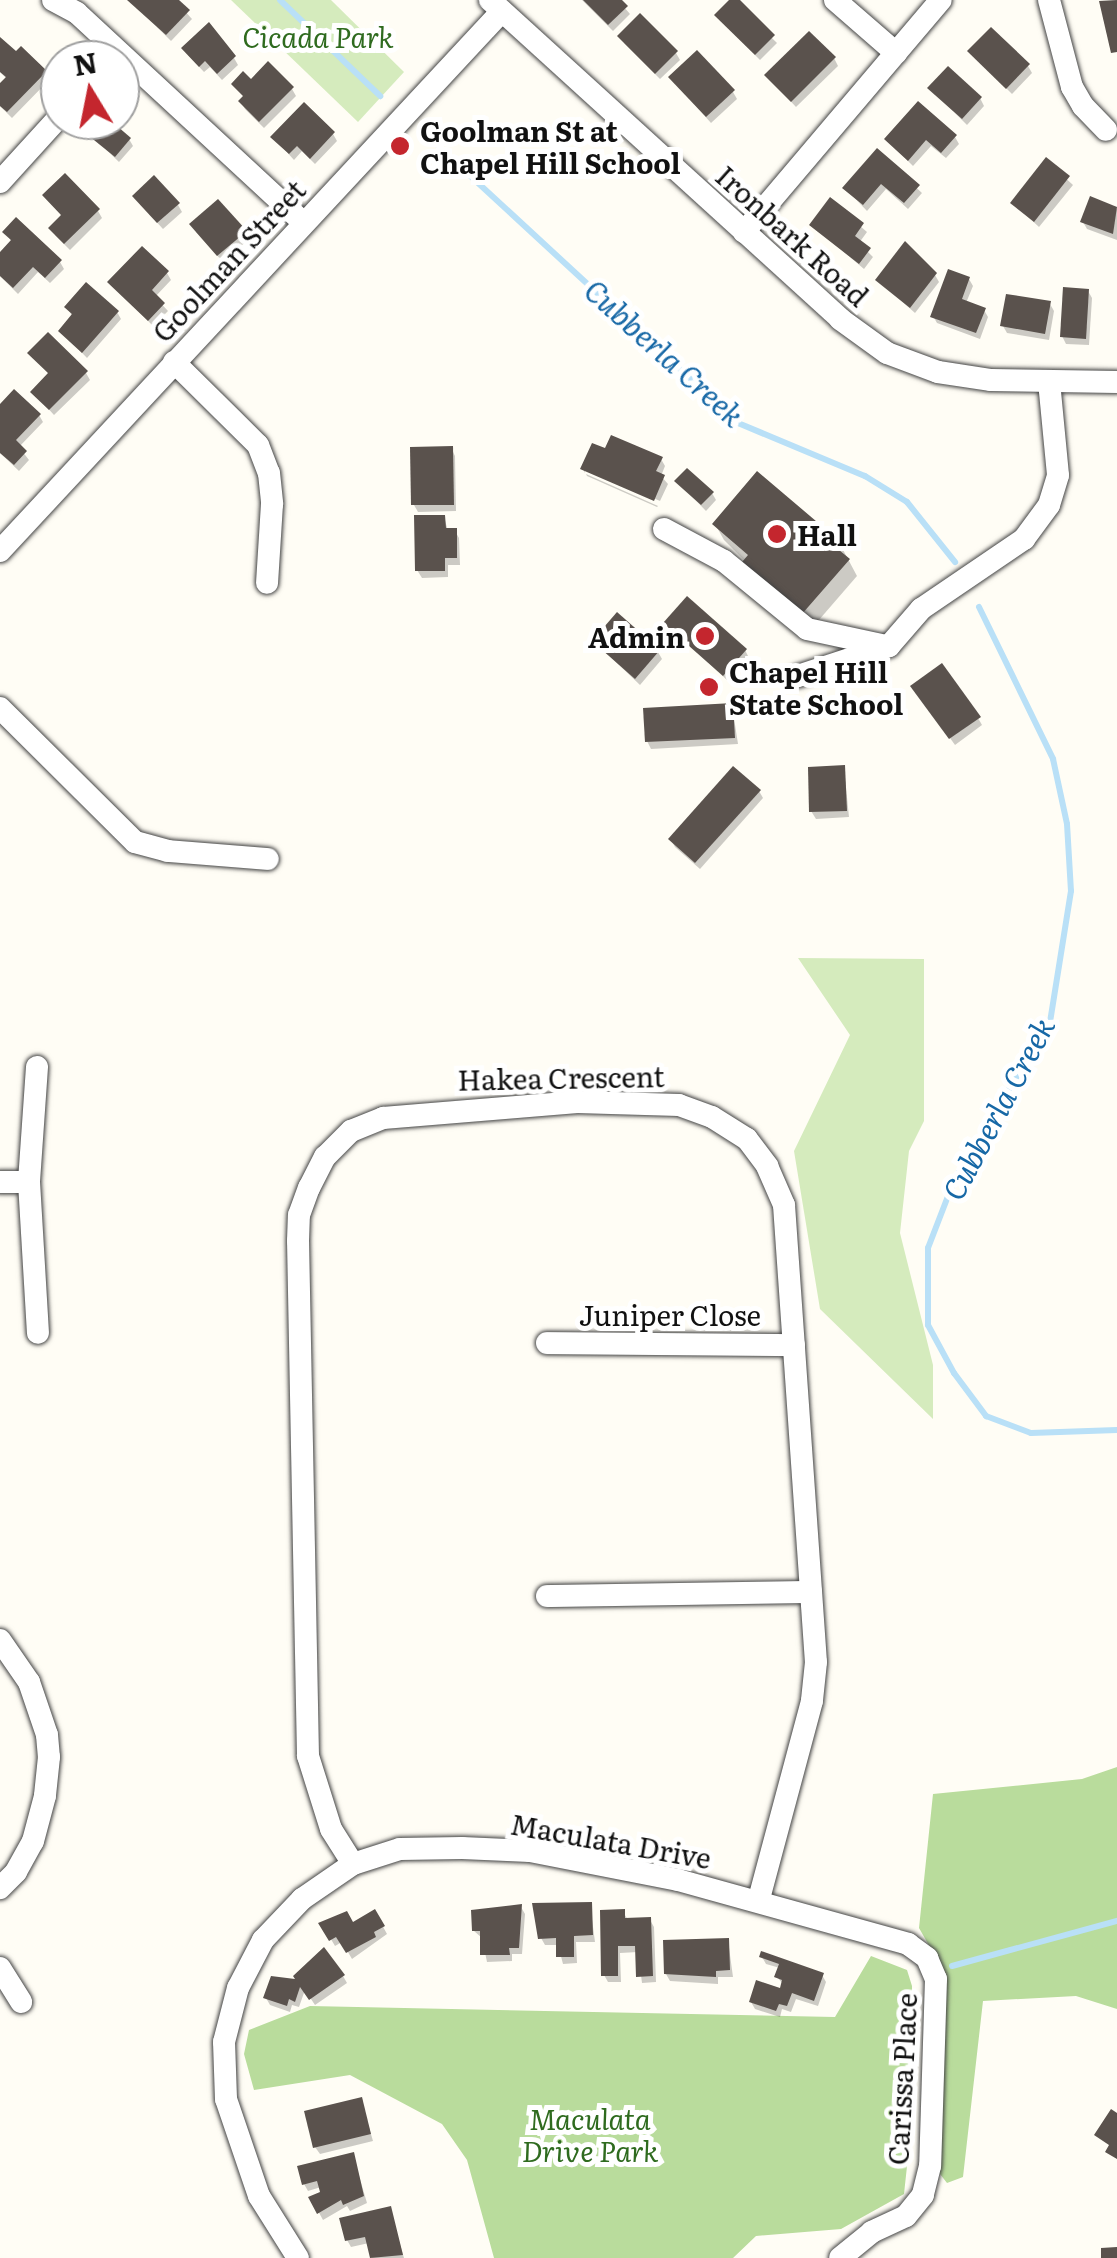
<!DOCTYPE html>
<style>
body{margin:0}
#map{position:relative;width:1117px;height:2258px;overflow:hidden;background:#fffdf5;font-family:Literata,serif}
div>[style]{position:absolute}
.green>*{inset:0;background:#d5ebbd}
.forest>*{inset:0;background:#b9dc9c}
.shadow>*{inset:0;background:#0003}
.stream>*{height:6px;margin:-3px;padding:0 3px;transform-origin:3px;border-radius:3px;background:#b9e0f7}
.building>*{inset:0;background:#5a524d}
.roads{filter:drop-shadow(0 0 2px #444) drop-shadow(0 0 2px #444)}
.minor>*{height:22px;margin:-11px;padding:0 11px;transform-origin:11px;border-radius:11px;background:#fff}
.dots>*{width:28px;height:28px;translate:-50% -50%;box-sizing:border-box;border:5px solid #fff;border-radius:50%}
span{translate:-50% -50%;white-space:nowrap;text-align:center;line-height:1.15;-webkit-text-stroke:10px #fff;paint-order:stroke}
.park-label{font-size:28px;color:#2f6b1f;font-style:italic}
.poi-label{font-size:28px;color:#111;font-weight:700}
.left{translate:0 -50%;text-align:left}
.right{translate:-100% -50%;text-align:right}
.street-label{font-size:28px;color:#111}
.water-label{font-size:30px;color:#1768a6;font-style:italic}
.north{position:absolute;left:40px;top:40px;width:100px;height:100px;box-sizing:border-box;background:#fff;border:2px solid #a0a0a0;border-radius:50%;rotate:350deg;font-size:28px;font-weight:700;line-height:40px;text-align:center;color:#111}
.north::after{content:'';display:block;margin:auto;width:35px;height:45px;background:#c4262e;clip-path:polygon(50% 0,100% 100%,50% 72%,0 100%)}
</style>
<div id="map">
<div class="green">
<div style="clip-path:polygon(231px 0,331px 0,404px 72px,358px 122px)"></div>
<div style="clip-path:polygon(798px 958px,924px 959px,924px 1121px,909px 1151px,900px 1233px,933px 1365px,933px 1419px,820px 1309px,794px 1151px,850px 1035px)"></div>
</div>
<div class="forest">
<div style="clip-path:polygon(1117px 1767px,1117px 2009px,1076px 1996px,983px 2001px,963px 2177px,947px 2183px,940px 2174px,947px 1977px,919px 1928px,933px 1794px,1082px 1779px)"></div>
<div style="clip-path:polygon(871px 1956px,907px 1970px,912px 1986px,912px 2120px,904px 2194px,841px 2229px,756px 2236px,733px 2258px,494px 2258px,467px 2160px,442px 2124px,350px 2075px,254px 2090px,244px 2054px,249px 2030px,310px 2006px,835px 2017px)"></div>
</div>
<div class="shadow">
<div style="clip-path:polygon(130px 0,175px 0,192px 19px,171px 41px)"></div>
<div style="clip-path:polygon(582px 0,618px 0,630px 14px,613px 31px)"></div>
<div style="clip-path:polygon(733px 0,777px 43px,760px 60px,722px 22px)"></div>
<div style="clip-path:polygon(0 40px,49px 80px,12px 118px,0 106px,0 87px,7px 79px,0 72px)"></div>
<div style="clip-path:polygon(624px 43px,676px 53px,680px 60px,660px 79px)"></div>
<div style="clip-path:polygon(970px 52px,1028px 66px,1032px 73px,1012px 94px)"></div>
<div style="clip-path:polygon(188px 55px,234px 58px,238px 65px,222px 80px,210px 67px,204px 72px)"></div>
<div style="clip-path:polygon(834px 58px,838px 66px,796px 107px,767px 76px)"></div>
<div style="clip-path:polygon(671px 78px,733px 92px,737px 99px,711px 123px)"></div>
<div style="clip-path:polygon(251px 82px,292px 89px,296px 96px,264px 128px,245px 109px,241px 102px,245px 98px,234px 84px)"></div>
<div style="clip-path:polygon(930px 88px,980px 98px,984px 106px,967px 125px)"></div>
<div style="clip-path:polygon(333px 134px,337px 141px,315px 164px,302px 151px,294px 160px,273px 137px)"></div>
<div style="clip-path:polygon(92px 136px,129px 139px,133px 146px,119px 162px)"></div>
<div style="clip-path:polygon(955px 137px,959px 144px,946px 158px,931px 146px,913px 166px,887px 140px)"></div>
<div style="clip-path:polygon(877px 151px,922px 193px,908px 209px,886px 189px,867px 211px,845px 188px)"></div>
<div style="clip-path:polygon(1046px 160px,1073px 185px,1039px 227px,1013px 203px)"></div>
<div style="clip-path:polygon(45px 196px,98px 211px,102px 218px,70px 250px,55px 235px,63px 217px)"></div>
<div style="clip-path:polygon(830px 200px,867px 232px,859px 243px,873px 257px,864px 269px,812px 225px)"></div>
<div style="clip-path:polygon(1092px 200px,1117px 209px,1117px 240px,1087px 229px,1083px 222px)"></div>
<div style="clip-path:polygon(139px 203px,178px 205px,182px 212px,163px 229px)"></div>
<div style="clip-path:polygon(5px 232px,60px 262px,64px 269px,50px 283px,38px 272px,18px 294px,0 276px,0 255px,12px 242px)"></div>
<div style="clip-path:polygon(196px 232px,245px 232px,249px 239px,223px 262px)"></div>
<div style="clip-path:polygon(167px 273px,171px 280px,155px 297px,168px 311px,153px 326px,110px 282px)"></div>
<div style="clip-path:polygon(935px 275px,939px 282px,915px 313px,878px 280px)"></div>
<div style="clip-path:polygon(969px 279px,973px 286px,966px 303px,984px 310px,988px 317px,980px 339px,937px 323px,933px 316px)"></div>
<div style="clip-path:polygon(1088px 291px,1092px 298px,1089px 345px,1066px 344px,1062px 336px)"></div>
<div style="clip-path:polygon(1050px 304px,1054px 311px,1049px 340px,1007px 333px,1003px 326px)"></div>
<div style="clip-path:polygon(67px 308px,117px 312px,121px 319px,87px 358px,61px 331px,73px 317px)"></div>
<div style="clip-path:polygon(30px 353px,86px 373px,90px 380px,54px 415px,33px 392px,50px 375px)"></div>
<div style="clip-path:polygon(0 405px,39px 415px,43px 422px,19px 447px,29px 460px,19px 471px,0 453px)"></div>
<div style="clip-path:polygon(612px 438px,661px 459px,665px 466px,661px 476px,668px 484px,660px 501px,585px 468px,585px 473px,583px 469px,593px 446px,606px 452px)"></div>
<div style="clip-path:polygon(451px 448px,455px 456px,456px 511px,418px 512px,414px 505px)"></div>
<div style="clip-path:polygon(586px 474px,658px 506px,657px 507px,587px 476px)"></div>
<div style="clip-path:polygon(678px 482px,712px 493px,716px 500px,706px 511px)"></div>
<div style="clip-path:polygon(444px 517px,448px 531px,455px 531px,459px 538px,460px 565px,448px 565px,448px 577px,422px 578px,417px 570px)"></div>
<div style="clip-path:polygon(715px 524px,841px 546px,857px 576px,812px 628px,724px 540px)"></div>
<div style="clip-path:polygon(666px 623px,745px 650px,749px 658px,728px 681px)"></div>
<div style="clip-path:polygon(595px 642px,658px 652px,662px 659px,640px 685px)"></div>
<div style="clip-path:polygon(918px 693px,978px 718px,982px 725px,955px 745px)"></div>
<div style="clip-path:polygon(732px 705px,738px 744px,651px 749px,647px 741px)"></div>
<div style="clip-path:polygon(844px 768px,849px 817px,816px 819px,811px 811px)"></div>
<div style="clip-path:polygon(759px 791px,763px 798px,700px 869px,675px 847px,671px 840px)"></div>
<div style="clip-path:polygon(590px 1904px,595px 1942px,576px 1942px,577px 1963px,563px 1964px,558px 1945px,545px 1945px,541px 1938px)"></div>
<div style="clip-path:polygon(521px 1907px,525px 1914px,522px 1954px,512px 1954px,512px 1961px,487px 1962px,482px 1938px,474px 1931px)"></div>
<div style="clip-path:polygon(375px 1912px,387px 1934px,352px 1959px,342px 1942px,335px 1946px,322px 1924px,352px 1925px)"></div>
<div style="clip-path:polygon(623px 1912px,628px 1920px,650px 1920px,654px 1927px,656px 1982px,642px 1983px,638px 1952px,620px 1953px,621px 1982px,608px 1982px,604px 1975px)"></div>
<div style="clip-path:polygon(728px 1940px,733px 1977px,718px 1977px,718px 1984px,670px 1981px,666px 1974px)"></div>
<div style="clip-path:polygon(762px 1957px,822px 1975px,826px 1982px,818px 2006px,796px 1999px,791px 2012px,782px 2009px,780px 2017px,755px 2009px,751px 2002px,781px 1991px,784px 1985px,777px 1977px,780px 1968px,766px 1964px)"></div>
<div style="clip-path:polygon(343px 1976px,347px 1983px,315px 2005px,305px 1990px,299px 2007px,292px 2005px,290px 2012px,270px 2005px,266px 1998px,300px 1983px)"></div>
<div style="clip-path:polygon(361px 2100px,373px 2141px,320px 2154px,315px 2147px)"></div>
<div style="clip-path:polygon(353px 2155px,367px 2203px,350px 2211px,347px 2206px,323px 2220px,311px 2198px,323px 2193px,321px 2187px,308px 2191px,304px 2184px)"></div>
<div style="clip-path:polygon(390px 2209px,404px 2258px,372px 2258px,369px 2243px,351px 2247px,347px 2240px)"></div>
</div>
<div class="stream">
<div style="left:280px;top:0;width:139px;rotate:43.8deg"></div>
<div style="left:439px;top:147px;width:407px;rotate:42.7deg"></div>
<div style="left:738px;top:423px;width:138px;rotate:22.7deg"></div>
<div style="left:865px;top:476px;width:49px;rotate:31.8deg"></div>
<div style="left:907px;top:502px;width:77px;rotate:51.3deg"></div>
<div style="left:979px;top:607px;width:169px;rotate:64deg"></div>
<div style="left:1053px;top:759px;width:66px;rotate:77.8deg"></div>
<div style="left:1067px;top:824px;width:67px;rotate:86.6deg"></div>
<div style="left:1071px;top:891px;width:133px;rotate:99.1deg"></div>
<div style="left:1050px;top:1022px;width:183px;rotate:121.3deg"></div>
<div style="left:955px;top:1178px;width:75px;rotate:111.1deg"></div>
<div style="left:928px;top:1248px;width:77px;rotate:90deg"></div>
<div style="left:928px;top:1325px;width:55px;rotate:61.6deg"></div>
<div style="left:954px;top:1373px;width:54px;rotate:53.3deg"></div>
<div style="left:986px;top:1416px;width:48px;rotate:20.7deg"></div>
<div style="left:1031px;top:1433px;width:86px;rotate:-2deg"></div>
<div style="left:952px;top:1966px;width:171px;rotate:-15.3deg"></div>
</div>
<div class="building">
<div style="clip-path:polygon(127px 0,179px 0,190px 10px,166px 35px)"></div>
<div style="clip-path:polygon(583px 0,622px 0,628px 6px,608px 25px)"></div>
<div style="clip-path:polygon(729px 0,740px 0,775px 35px,755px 55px,714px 15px)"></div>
<div style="clip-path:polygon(1117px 0,1117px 52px,1111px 53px,1099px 1px)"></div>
<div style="clip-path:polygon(640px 13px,678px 51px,655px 74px,617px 36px)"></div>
<div style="clip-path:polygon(209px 22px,236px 56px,217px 74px,205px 61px,199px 67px,181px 48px)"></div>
<div style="clip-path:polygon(991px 27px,1030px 64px,1006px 89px,967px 51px)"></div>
<div style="clip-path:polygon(809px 31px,836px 57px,791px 102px,764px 75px)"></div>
<div style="clip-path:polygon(0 37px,16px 51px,21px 46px,47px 71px,7px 112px,0 106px,0 83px,6px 77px,0 72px)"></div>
<div style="clip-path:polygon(697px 50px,735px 90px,706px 117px,668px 77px)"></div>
<div style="clip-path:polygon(268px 61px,294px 87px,259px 122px,238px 101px,243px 96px,231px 84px,243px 71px,251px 79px)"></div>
<div style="clip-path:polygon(948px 66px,982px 97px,962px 119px,927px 88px)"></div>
<div style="clip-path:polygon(918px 101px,957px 135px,941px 153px,926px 140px,908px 161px,884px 139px)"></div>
<div style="clip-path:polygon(304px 102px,335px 132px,310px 159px,297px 146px,289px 154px,270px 137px)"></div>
<div style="clip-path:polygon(103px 120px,110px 120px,131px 138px,115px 157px,89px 136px)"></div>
<div style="clip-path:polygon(877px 148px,920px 185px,904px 203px,881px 184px,863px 205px,842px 188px)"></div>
<div style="clip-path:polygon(1046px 157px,1070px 176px,1034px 222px,1010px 203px)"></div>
<div style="clip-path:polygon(65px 173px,100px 209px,64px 244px,48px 228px,61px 215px,42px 195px)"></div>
<div style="clip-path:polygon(154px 175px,180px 203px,157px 223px,132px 196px)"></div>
<div style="clip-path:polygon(1090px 196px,1117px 207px,1113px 234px,1080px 222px)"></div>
<div style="clip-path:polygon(830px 197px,864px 223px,855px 236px,871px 248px,859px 264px,809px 225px)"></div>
<div style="clip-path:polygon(218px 199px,247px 231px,217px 256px,189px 224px)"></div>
<div style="clip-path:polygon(16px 217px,62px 260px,45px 278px,33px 267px,13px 288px,0 276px,0 252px,11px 240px,2px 232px)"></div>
<div style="clip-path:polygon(905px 241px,937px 273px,910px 308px,875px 280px)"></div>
<div style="clip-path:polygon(142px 246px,169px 271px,152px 290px,165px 303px,148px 321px,107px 282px)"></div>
<div style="clip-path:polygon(948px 269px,970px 277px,962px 299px,986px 308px,976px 333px,930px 317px)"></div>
<div style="clip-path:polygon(86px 282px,119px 311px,82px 353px,58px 331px,72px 314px,64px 307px)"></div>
<div style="clip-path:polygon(1063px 287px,1089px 289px,1086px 339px,1060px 337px)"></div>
<div style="clip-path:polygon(1006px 294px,1051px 301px,1045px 334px,1000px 326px)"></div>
<div style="clip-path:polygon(48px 332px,88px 371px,49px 410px,30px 392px,48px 373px,27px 353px)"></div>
<div style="clip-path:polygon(14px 389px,41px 414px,16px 440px,27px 451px,14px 465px,0 453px,0 404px)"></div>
<div style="clip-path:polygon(611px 435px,663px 457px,656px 471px,665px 475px,654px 501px,580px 469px,592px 443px,605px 448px)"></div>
<div style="clip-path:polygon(453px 446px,454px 505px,411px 505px,410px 447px)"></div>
<div style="clip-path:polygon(687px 468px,714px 492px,701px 505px,674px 481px)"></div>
<div style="clip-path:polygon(757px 471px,843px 544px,839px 550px,850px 559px,802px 614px,742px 562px,748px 555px,712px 524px)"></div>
<div style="clip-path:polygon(414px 515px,445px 515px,446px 528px,457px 528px,457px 558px,445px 558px,445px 571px,415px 571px)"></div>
<div style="clip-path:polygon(687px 596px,747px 649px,723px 676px,663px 623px)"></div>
<div style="clip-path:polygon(617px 612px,660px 650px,635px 679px,592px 641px)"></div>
<div style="clip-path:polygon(942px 663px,981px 717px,949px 739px,910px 686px)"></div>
<div style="clip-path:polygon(733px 703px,735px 738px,645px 742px,643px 708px)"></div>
<div style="clip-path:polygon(845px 765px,847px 811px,809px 812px,808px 767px)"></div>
<div style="clip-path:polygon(733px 766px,761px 790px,695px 863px,668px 839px)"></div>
<div style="clip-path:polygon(592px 1902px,593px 1935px,574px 1936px,574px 1957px,556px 1957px,556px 1938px,538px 1939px,532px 1903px)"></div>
<div style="clip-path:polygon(522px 1904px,519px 1948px,509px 1948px,510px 1955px,480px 1955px,480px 1931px,472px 1931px,471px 1910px)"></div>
<div style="clip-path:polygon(375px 1909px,385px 1926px,374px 1932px,376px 1937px,346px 1953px,336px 1937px,329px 1941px,318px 1923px,347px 1911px,353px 1922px)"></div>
<div style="clip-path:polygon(625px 1909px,625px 1918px,651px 1917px,653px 1976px,636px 1977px,635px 1946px,618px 1946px,618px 1976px,601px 1976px,600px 1910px)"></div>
<div style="clip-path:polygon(729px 1938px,730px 1970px,716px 1971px,716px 1977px,664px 1974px,663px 1940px)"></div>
<div style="clip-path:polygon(324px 1947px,345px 1975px,309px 2000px,300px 1987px,295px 2002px,289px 1999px,287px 2006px,263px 1998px,271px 1976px,295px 1979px,293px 1976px)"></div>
<div style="clip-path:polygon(761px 1951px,824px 1973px,814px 2001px,792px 1993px,787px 2006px,779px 2004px,776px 2011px,749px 2002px,756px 1980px,780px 1988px,782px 1980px,774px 1977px,779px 1964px,759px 1957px)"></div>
<div style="clip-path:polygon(362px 2097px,371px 2134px,313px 2148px,304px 2111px)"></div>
<div style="clip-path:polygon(1111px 2109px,1117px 2113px,1117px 2159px,1105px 2152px,1109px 2145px,1094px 2135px)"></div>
<div style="clip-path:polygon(354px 2152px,364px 2196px,343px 2205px,341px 2200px,317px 2214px,308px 2197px,320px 2192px,317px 2181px,302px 2185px,297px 2166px)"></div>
<div style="clip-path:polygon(391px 2206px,403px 2255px,370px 2258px,365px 2237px,345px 2241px,339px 2218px)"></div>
<div style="clip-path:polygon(1117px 2247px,1117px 2258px,1101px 2258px,1101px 2248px)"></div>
</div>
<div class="roads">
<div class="minor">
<div style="left:53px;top:0;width:27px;rotate:28deg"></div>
<div style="left:77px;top:13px;width:308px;rotate:42.8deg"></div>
<div style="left:490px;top:0;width:474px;rotate:42.3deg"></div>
<div style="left:840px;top:319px;width:58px;rotate:35.9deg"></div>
<div style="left:887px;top:353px;width:54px;rotate:20.4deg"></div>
<div style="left:938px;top:372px;width:54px;rotate:8.6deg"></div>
<div style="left:991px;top:380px;width:126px;rotate:0.9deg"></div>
<div style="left:835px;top:0;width:81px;rotate:41deg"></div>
<div style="left:1049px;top:0;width:90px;rotate:75.2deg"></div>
<div style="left:1072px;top:87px;width:22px;rotate:60deg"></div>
<div style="left:1083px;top:106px;width:33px;rotate:46deg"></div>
<div style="left:0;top:182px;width:89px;rotate:-47.7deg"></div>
<div style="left:744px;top:232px;width:304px;rotate:-49.7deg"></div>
<div style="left:174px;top:362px;width:118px;rotate:44.7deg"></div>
<div style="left:258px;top:445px;width:30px;rotate:69deg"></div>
<div style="left:269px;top:473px;width:31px;rotate:84deg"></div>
<div style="left:272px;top:504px;width:79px;rotate:93.6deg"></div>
<div style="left:664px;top:529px;width:68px;rotate:28.1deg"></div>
<div style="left:724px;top:561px;width:107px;rotate:39.3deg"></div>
<div style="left:807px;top:629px;width:81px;rotate:12.1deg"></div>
<div style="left:0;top:551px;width:737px;rotate:-47.09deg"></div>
<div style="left:798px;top:676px;width:96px;rotate:-18.2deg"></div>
<div style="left:889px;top:646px;width:49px;rotate:-49.1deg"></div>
<div style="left:921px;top:609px;width:125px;rotate:-34.2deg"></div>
<div style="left:1024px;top:539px;width:42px;rotate:-53.7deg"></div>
<div style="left:1049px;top:505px;width:31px;rotate:-73deg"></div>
<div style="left:1058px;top:475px;width:93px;rotate:-95.5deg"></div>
<div style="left:0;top:708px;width:190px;rotate:44.8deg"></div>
<div style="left:135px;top:842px;width:34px;rotate:15deg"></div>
<div style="left:168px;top:851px;width:100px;rotate:4.6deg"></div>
<div style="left:37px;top:1067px;width:115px;rotate:94deg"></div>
<div style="left:29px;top:1182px;width:151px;rotate:86.6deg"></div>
<div style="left:0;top:1182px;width:29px"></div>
<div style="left:547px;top:1343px;width:247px;rotate:0.5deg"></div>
<div style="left:547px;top:1596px;width:264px;rotate:-0.9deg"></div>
<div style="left:0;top:1640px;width:51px;rotate:55.4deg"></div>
<div style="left:29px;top:1682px;width:56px;rotate:71.2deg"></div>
<div style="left:47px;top:1735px;width:22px;rotate:85deg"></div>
<div style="left:49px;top:1757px;width:39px;rotate:96deg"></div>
<div style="left:45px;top:1796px;width:47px;rotate:104.9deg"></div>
<div style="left:33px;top:1841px;width:35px;rotate:119deg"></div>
<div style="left:16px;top:1872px;width:23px;rotate:135deg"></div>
<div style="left:353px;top:1864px;width:41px;rotate:-122.2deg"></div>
<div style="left:331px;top:1829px;width:77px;rotate:-107.5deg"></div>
<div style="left:308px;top:1756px;width:515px;rotate:-91.11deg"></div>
<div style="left:298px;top:1241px;width:26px;rotate:-88deg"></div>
<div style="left:299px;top:1215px;width:29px;rotate:-70deg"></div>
<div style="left:309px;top:1188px;width:35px;rotate:-63deg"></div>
<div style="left:325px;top:1157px;width:37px;rotate:-45deg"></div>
<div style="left:351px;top:1131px;width:35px;rotate:-22deg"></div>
<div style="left:383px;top:1118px;width:195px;rotate:-4.7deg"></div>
<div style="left:577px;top:1102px;width:102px;rotate:1.7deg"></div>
<div style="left:679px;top:1105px;width:35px;rotate:20deg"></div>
<div style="left:712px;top:1117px;width:41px;rotate:32.2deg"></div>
<div style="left:747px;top:1139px;width:34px;rotate:53deg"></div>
<div style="left:767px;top:1166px;width:43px;rotate:66.4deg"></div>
<div style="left:784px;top:1205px;width:458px;rotate:86deg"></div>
<div style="left:816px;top:1662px;width:39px;rotate:96deg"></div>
<div style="left:812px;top:1701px;width:205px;rotate:105deg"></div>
<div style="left:0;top:1968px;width:40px;rotate:58deg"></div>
<div style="left:298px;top:2258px;width:73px;rotate:-122.2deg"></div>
<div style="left:259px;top:2196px;width:102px;rotate:-108.8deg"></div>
<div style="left:226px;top:2099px;width:57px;rotate:-92deg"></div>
<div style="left:224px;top:2042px;width:56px;rotate:-75.5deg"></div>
<div style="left:238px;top:1988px;width:54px;rotate:-62.5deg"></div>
<div style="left:263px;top:1940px;width:57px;rotate:-46.4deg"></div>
<div style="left:302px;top:1899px;width:62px;rotate:-34.5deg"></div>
<div style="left:353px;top:1864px;width:49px;rotate:-17.7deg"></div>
<div style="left:400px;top:1849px;width:62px;rotate:-0.9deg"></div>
<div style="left:462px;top:1848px;width:68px;rotate:2.5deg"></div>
<div style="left:530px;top:1851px;width:151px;rotate:11.1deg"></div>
<div style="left:678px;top:1880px;width:239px;rotate:15.5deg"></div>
<div style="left:908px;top:1944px;width:24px;rotate:36deg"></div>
<div style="left:927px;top:1958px;width:23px;rotate:67deg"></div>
<div style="left:936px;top:1979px;width:187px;rotate:91.8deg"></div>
<div style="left:930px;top:2166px;width:30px;rotate:104deg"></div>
<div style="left:923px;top:2195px;width:27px;rotate:129deg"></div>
<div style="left:906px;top:2216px;width:38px;rotate:155deg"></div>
<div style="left:872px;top:2232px;width:41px;rotate:140.9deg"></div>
</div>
</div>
<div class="dots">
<div style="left:400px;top:146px;background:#c4262e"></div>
<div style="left:777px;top:534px;background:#c4262e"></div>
<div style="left:705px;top:636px;background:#c4262e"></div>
<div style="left:709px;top:687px;background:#c4262e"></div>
</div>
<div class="park-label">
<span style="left:318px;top:36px">Cicada Park</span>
<span style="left:590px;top:2134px">Maculata<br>Drive Park</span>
</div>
<div class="poi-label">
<span class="left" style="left:420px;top:146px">Goolman St at<br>Chapel Hill School</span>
<span class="left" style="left:797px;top:534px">Hall</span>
<span class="right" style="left:685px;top:636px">Admin</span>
<span class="left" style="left:729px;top:687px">Chapel Hill<br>State School</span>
</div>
<div class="street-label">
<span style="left:793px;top:235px;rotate:42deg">Ironbark Road</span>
<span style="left:228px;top:260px;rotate:-47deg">Goolman Street</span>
<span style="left:561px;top:1077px;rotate:-1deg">Hakea Crescent</span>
<span style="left:670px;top:1314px">Juniper Close</span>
<span style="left:611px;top:1840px;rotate:10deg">Maculata Drive</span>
<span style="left:901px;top:2079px;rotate:-87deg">Carissa Place</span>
</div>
<div class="water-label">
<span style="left:665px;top:352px;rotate:42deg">Cubberla Creek</span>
<span style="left:997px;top:1108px;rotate:-62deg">Cubberla Creek</span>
</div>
<div class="north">N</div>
</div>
